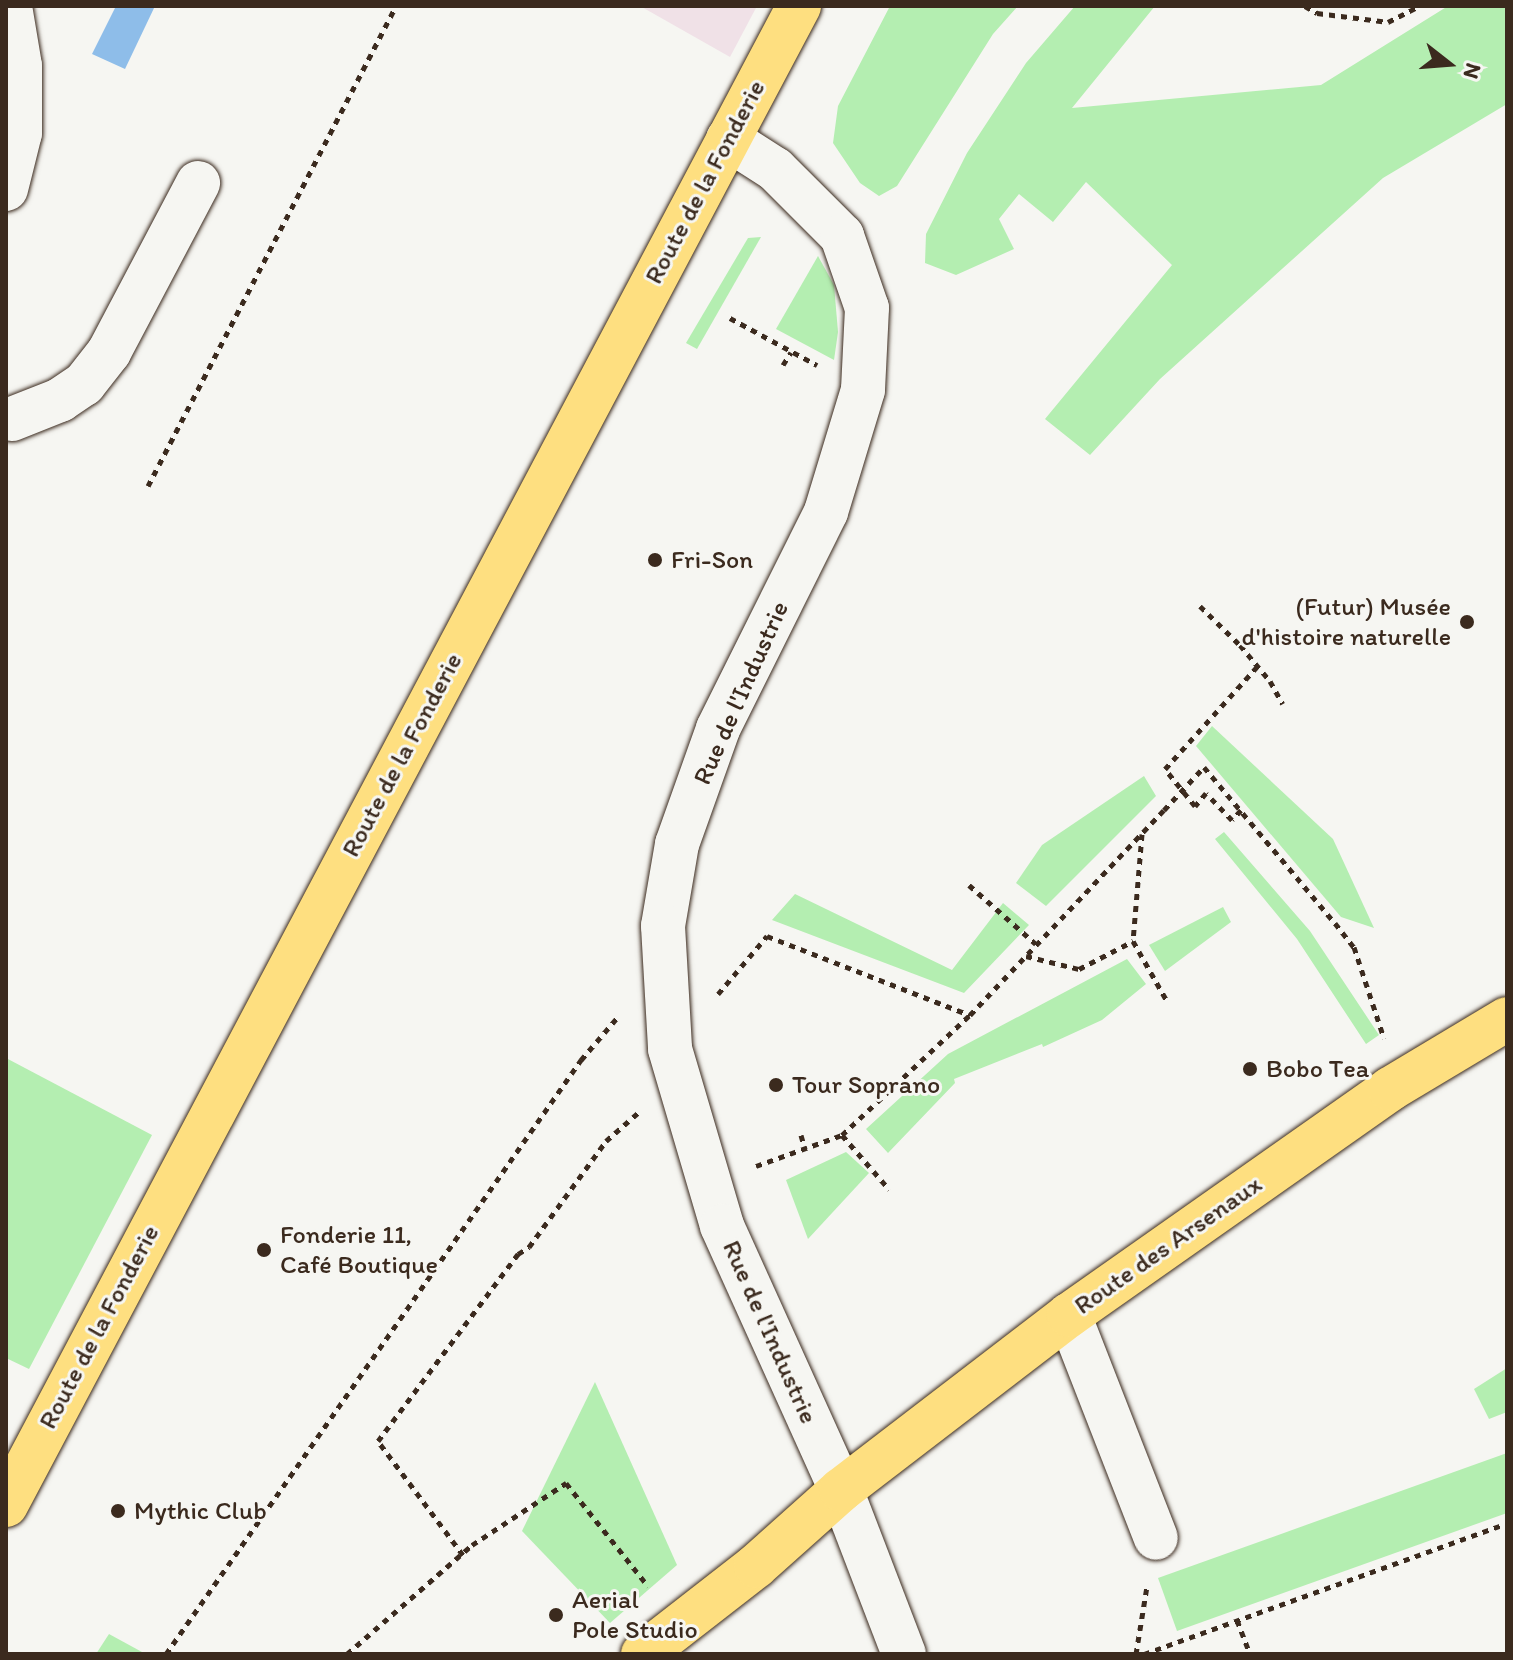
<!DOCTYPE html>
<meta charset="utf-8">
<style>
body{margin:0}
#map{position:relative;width:1513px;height:1660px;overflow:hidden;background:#f6f6f2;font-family:Itim,sans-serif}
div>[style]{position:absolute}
.built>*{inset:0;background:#f0e1e7}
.green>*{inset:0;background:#b4eeb1}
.water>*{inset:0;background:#8ebde9}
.path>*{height:5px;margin-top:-2.5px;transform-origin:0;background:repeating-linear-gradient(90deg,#3b2a1e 0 6px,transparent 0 12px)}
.roads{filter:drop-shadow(0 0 2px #3b2a1e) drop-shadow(0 0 2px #3b2a1e)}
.minor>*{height:44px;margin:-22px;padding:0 22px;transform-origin:22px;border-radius:22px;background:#f6f6f2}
.major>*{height:44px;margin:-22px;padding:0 22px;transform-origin:22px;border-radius:22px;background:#fedf80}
.path-bridge>*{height:5px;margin-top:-2.5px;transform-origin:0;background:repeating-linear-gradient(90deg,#3b2a1e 0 6px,transparent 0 12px)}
.dots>*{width:22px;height:22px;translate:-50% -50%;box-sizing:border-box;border:4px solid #f6f6f2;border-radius:50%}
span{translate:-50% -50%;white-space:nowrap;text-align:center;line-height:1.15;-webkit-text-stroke:6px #f6f6f2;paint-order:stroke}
.street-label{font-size:26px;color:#3b2a1e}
.poi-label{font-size:26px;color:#3b2a1e}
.left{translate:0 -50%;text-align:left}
.right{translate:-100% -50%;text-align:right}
.frame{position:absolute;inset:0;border:8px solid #3b2a1e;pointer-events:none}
.north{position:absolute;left:1409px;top:24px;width:80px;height:80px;-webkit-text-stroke:6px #f6f6f2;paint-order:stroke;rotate:107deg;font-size:22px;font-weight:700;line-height:32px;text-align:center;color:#3b2a1e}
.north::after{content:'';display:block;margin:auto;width:28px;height:36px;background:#3b2a1e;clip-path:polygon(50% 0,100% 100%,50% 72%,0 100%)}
</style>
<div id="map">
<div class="built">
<div style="clip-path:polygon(640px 6px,757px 6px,730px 57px)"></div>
</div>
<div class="green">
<div style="clip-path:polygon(890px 6px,1018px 6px,993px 34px,897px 186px,879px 196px,860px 183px,833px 143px,838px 106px)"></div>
<div style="clip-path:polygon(1075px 6px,1155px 6px,1072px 108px,1321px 85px,1448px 6px,1507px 6px,1507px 104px,1383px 178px,1160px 379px,1090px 455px,1045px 419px,1172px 265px,1086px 182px,1053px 222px,1019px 194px,999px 219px,1014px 249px,956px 275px,925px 263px,926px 234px,967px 153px,1026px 63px)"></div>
<div style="clip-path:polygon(761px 237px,697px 349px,686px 343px,748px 238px)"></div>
<div style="clip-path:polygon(818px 256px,834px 285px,838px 332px,834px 360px,776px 329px)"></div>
<div style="clip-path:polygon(1212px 726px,1333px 839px,1374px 928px,1341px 917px,1196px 746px)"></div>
<div style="clip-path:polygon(1144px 776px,1156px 796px,1046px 906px,1016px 883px,1042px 845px)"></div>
<div style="clip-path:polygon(1224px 832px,1310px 931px,1379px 1035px,1366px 1044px,1297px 939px,1215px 839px)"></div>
<div style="clip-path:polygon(795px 894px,952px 970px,1003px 903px,1029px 925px,964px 993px,772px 920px)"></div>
<div style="clip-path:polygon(1223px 907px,1231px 922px,1165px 971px,1149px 945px)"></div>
<div style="clip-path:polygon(1127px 959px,1146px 984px,1102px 1020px,1043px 1047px,1042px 1044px,954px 1079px,955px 1083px,888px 1153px,866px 1129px,948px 1054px)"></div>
<div style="clip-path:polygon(6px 1058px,152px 1135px,29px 1369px,6px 1358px)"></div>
<div style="clip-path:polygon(846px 1152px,869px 1173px,808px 1239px,786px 1180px)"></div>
<div style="clip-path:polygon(1507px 1368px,1507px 1412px,1489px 1419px,1474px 1389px)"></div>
<div style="clip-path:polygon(595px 1382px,677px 1565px,610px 1623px,522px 1531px)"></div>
<div style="clip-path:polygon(1507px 1453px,1507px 1513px,1177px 1631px,1158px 1578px)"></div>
<div style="clip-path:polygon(109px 1634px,142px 1652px,96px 1654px)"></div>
</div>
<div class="water">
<div style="clip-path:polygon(116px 6px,155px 6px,125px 69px,92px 54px)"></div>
</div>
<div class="path">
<div style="left:1305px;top:6px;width:14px;rotate:30deg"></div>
<div style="left:1317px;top:13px;width:72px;rotate:7.2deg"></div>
<div style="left:1388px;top:22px;width:35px;rotate:-27deg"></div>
<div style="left:730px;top:318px;width:99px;rotate:28.4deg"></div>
<div style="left:783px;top:365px;width:15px;rotate:-58deg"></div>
<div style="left:148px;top:486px;width:540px;rotate:-62.68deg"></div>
<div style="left:1200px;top:606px;width:56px;rotate:44.3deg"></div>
<div style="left:1240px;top:645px;width:47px;rotate:50.2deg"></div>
<div style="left:1270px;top:681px;width:26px;rotate:61deg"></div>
<div style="left:1241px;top:810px;width:13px;rotate:132deg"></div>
<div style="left:1232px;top:820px;width:37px;rotate:-134deg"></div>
<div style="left:1206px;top:793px;width:17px;rotate:130deg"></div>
<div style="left:1195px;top:806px;width:48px;rotate:-129deg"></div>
<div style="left:1165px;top:769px;width:137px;rotate:-48deg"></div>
<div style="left:1142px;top:834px;width:107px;rotate:94.8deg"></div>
<div style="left:1133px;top:941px;width:69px;rotate:60.5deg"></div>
<div style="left:969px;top:885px;width:89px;rotate:41.4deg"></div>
<div style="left:1335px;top:923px;width:31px;rotate:52deg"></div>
<div style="left:1354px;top:947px;width:96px;rotate:71.8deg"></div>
<div style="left:1026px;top:956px;width:55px;rotate:13.8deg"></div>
<div style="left:1079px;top:969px;width:61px;rotate:-27.4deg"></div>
<div style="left:718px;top:994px;width:76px;rotate:-49.8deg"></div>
<div style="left:767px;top:936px;width:218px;rotate:21.3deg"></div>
<div style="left:970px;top:1015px;width:282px;rotate:-46.6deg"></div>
<div style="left:801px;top:1135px;width:15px;rotate:74deg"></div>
<div style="left:842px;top:1135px;width:72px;rotate:49deg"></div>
<div style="left:756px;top:1166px;width:91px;rotate:-19.8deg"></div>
<div style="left:842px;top:1135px;width:175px;rotate:-43.2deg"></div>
<div style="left:463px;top:1555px;width:142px;rotate:-126.7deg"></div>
<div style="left:378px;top:1441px;width:234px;rotate:-53.2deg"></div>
<div style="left:518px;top:1254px;width:13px;rotate:-32deg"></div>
<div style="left:529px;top:1247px;width:131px;rotate:-54deg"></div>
<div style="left:606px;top:1141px;width:44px;rotate:-41.3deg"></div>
<div style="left:1237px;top:1620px;width:36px;rotate:69deg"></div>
<div style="left:166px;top:1654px;width:725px;rotate:-55.06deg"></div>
<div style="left:581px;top:1060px;width:55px;rotate:-49.4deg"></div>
<div style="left:347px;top:1654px;width:166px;rotate:-41.1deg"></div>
<div style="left:472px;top:1545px;width:113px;rotate:-33.4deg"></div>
<div style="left:566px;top:1483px;width:132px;rotate:51.5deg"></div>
<div style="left:1136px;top:1654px;width:69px;rotate:-80.8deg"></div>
<div style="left:1144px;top:1654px;width:386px;rotate:-19.8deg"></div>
</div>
<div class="roads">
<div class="minor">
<div style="left:728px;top:139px;width:56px;rotate:32.6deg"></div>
<div style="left:775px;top:169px;width:95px;rotate:45deg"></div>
<div style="left:842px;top:236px;width:76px;rotate:70.9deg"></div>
<div style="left:867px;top:308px;width:82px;rotate:92.8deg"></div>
<div style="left:863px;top:390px;width:127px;rotate:106.9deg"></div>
<div style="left:826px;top:512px;width:242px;rotate:116.5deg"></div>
<div style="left:718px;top:729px;width:122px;rotate:109.6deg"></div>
<div style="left:677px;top:844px;width:83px;rotate:99.7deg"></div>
<div style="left:663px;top:926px;width:123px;rotate:86.7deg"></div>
<div style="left:670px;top:1049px;width:184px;rotate:73.6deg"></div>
<div style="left:722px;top:1226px;width:290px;rotate:65.7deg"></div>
<div style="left:841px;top:1490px;width:176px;rotate:69deg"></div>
<div style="left:6px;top:189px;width:58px;rotate:-76deg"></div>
<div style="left:20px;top:133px;width:67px;rotate:-90deg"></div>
<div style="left:20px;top:66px;width:61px;rotate:-99.5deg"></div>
<div style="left:12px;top:419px;width:52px;rotate:-21.6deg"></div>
<div style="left:60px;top:400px;width:29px;rotate:-34deg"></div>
<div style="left:84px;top:384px;width:41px;rotate:-52deg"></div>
<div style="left:109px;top:352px;width:191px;rotate:-62.2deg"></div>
<div style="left:1069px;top:1315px;width:239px;rotate:68.7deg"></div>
</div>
<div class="major">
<div style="left:6px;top:1505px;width:1696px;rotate:-62.12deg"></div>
<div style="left:643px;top:1654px;width:143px;rotate:-37.9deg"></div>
<div style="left:756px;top:1566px;width:114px;rotate:-41.8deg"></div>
<div style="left:841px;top:1490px;width:287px;rotate:-37.5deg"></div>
<div style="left:1069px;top:1315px;width:393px;rotate:-35.1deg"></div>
<div style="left:1390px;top:1089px;width:136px;rotate:-30.9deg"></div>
</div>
</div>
<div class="path-bridge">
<div style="left:1164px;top:810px;width:59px;rotate:-47.1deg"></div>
<div style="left:1204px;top:767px;width:204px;rotate:50deg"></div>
</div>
<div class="dots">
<div style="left:655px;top:560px;background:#3b2a1e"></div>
<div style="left:1467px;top:622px;background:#3b2a1e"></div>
<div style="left:1250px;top:1069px;background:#3b2a1e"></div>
<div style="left:776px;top:1085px;background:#3b2a1e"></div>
<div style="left:264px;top:1250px;background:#3b2a1e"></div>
<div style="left:118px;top:1511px;background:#3b2a1e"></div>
<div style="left:556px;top:1615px;background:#3b2a1e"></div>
</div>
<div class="street-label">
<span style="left:705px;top:182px;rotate:-62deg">Route de la Fonderie</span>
<span style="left:741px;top:693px;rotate:-66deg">Rue de l'Industrie</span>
<span style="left:402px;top:755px;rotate:-62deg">Route de la Fonderie</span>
<span style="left:1168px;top:1245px;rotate:-35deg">Route des Arsenaux</span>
<span style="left:99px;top:1327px;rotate:-62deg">Route de la Fonderie</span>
<span style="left:770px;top:1332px;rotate:66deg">Rue de l'Industrie</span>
</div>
<div class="poi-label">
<span class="left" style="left:671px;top:560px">Fri-Son</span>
<span class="right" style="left:1451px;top:622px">(Futur) Musée<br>d'histoire naturelle</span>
<span class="left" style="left:1266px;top:1069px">Bobo Tea</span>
<span class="left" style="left:792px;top:1085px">Tour Soprano</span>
<span class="left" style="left:280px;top:1250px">Fonderie 11,<br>Café Boutique</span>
<span class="left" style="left:134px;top:1511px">Mythic Club</span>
<span class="left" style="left:572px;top:1615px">Aerial<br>Pole Studio</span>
</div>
<div class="frame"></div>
<div class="north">N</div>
</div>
